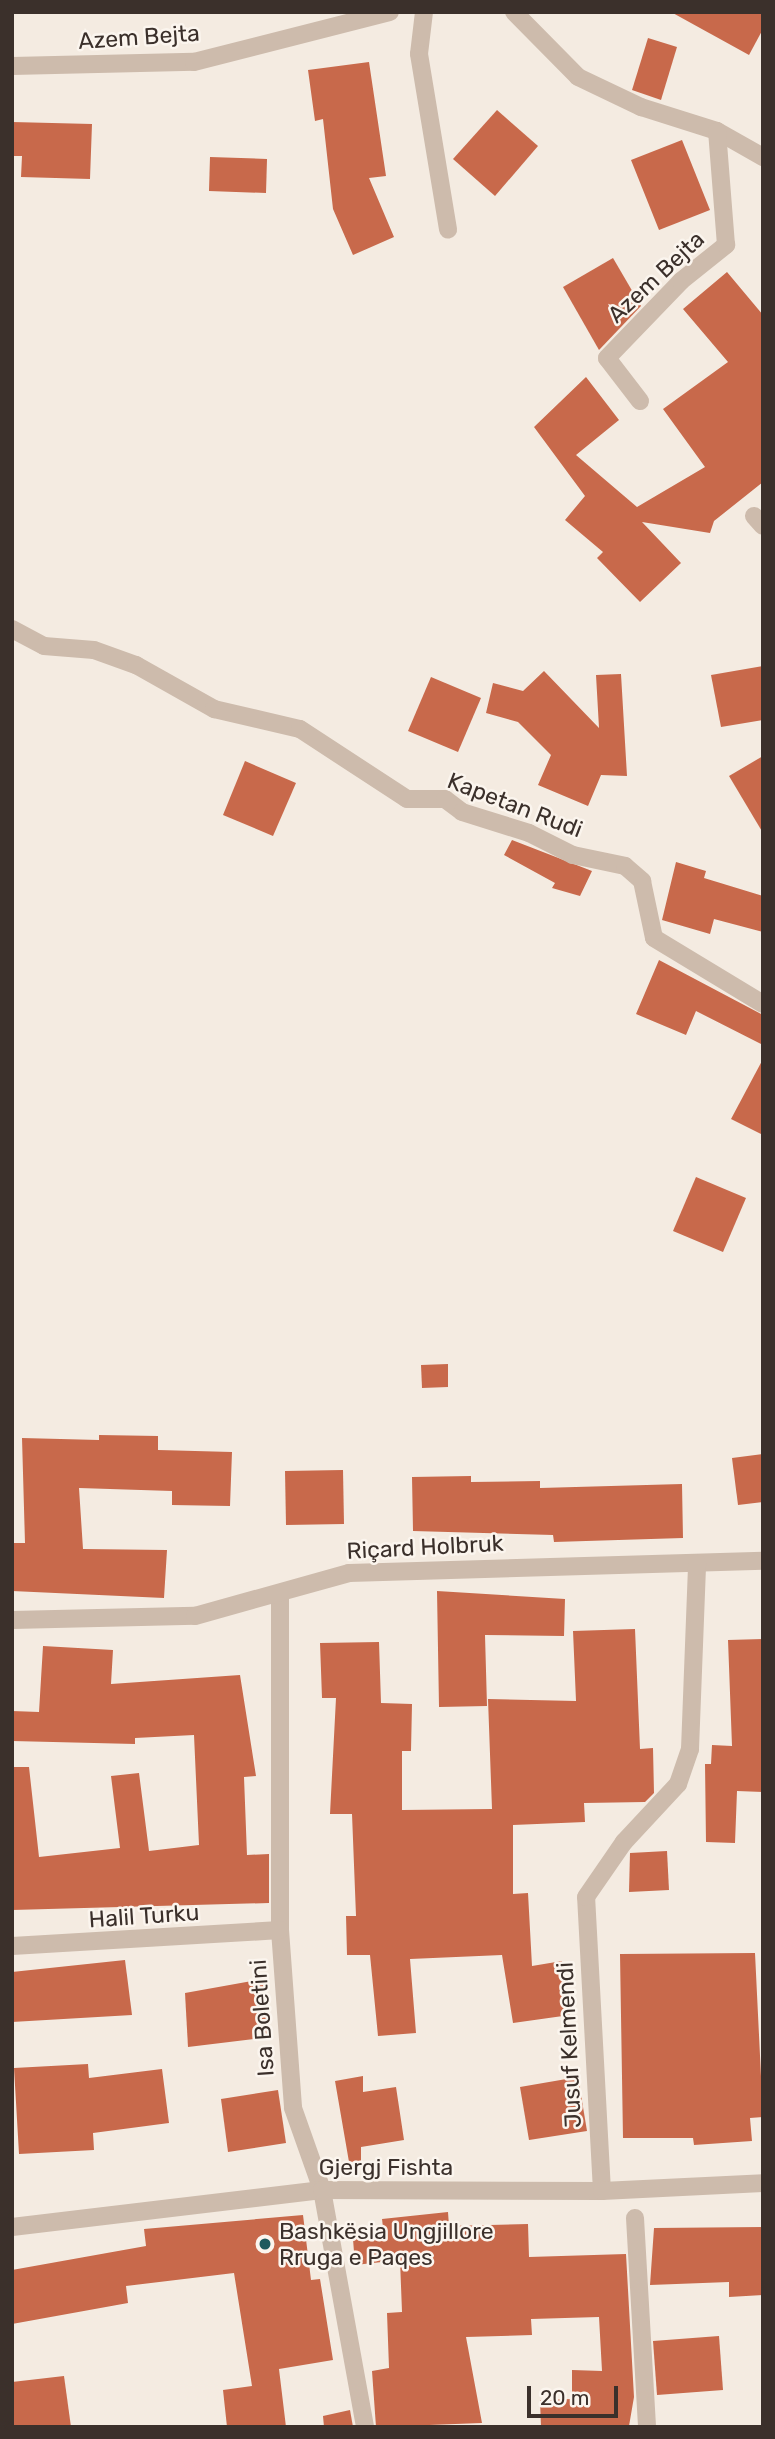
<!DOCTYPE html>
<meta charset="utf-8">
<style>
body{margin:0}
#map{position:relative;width:775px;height:2439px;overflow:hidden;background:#f4ebe1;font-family:Rubik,sans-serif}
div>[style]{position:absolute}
.building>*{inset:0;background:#c8694b}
.street>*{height:18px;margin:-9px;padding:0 9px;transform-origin:9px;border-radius:9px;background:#cdbbac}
.dots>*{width:19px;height:19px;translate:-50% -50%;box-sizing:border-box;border:4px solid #fbf5ee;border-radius:50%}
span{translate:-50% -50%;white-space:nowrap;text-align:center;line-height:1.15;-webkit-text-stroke:5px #fbf5ee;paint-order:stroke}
.street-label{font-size:23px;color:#3b302b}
.poi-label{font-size:23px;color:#3b302b}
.left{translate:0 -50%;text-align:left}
.frame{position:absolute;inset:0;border:14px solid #3b302b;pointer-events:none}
.scale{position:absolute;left:527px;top:2386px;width:91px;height:32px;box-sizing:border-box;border:4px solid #3b302b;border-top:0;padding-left:9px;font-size:21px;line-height:24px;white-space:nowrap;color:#3b302b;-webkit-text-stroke:5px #fbf5ee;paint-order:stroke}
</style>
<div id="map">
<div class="building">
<div style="clip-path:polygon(671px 12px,763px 12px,763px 29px,749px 55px)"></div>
<div style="clip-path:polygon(648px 38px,677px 47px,661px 100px,632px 90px)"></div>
<div style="clip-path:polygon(369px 62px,386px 176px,369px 178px,394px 237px,353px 255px,333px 209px,323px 119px,315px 121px,308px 70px)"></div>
<div style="clip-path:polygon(497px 110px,538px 146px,495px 196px,453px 159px)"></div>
<div style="clip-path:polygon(12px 122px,92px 124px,90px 179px,21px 177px,22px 156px,12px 156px)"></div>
<div style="clip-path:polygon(682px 140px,710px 210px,659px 230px,631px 160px)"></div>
<div style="clip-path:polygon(210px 157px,267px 159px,266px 193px,209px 191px)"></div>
<div style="clip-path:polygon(613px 258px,641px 306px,599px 350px,563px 287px)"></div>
<div style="clip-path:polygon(727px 272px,763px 315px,763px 482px,714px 521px,710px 533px,642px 522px,681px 563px,640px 602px,597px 558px,603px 552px,565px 520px,585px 496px,534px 427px,586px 377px,619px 420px,576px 455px,637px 507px,705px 467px,663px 409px,728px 362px,683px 309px)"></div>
<div style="clip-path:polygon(763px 666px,763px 720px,721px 727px,711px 675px)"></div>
<div style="clip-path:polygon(544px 671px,599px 728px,596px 675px,621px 674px,627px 776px,601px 775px,588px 806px,538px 785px,551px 755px,518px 722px,486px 713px,493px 683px,523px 691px)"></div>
<div style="clip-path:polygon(431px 677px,481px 698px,458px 752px,408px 731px)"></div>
<div style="clip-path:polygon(763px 756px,763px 833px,729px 776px)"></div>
<div style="clip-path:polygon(245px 761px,296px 783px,273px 836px,223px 815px)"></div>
<div style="clip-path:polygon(512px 840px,592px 871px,580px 896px,552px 888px,555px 883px,504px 855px)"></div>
<div style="clip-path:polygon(676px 862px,706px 871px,704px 878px,763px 896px,763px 932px,714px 919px,710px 934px,662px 920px)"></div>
<div style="clip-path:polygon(659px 960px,763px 1015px,763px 1045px,696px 1011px,686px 1035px,636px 1014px)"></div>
<div style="clip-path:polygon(763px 1059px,763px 1135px,731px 1119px)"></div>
<div style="clip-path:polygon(696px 1177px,746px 1198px,723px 1252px,673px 1231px)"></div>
<div style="clip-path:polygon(448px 1364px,448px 1387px,422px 1388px,421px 1365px)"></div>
<div style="clip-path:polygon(99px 1435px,158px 1436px,158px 1450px,232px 1452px,230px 1506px,172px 1505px,172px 1491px,79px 1488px,83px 1549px,167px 1550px,164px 1598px,12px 1591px,12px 1543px,25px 1543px,22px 1438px,99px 1440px)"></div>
<div style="clip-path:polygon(763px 1454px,763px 1502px,738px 1505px,732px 1458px)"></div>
<div style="clip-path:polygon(343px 1470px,344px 1524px,286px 1525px,285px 1471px)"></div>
<div style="clip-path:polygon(471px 1476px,471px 1482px,540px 1481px,540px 1488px,682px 1484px,683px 1538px,554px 1542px,553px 1535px,413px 1531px,412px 1477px)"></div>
<div style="clip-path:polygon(437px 1591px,565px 1599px,564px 1636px,485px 1635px,487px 1706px,439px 1707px)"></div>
<div style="clip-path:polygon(635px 1629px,640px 1749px,653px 1748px,654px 1793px,645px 1802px,584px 1803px,585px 1822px,513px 1825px,513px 1894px,528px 1893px,532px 1966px,562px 1961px,570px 2015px,513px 2023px,502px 1955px,410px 1959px,416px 2033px,378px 2036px,370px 1955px,347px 1955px,346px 1916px,356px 1916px,352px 1814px,330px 1814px,336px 1698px,322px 1698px,320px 1643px,379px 1642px,381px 1703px,412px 1704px,411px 1751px,402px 1751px,402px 1810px,492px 1809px,488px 1699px,576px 1701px,573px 1631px)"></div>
<div style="clip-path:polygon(763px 1639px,763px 1792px,737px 1791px,735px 1843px,706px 1842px,705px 1764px,711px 1764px,712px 1745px,732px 1746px,728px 1640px)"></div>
<div style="clip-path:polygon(43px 1646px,113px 1650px,111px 1684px,240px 1675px,256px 1776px,244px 1777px,247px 1855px,269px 1854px,269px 1903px,12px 1910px,12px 1767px,29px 1767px,39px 1857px,120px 1848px,111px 1776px,139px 1773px,149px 1851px,199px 1845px,194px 1735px,135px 1738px,135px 1744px,12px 1741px,12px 1711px,39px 1712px)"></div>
<div style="clip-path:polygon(667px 1851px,669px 1890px,629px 1892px,630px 1853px)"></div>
<div style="clip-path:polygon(755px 1953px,763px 2117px,750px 2118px,752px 2141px,694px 2145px,693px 2138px,623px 2138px,620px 1954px)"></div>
<div style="clip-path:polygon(125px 1960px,132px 2015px,12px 2022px,12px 1972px)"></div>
<div style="clip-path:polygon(263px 1979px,270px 2037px,188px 2047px,185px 1993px)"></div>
<div style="clip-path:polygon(88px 2064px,89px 2078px,162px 2069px,169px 2123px,93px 2133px,94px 2150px,19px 2154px,14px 2068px)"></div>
<div style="clip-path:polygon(363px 2076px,363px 2092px,396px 2087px,404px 2140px,361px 2147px,361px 2161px,349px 2162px,335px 2081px)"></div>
<div style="clip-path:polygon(578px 2077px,587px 2131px,529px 2140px,520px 2087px)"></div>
<div style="clip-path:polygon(278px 2090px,286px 2143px,228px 2152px,221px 2099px)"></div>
<div style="clip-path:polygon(448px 2212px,449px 2226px,528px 2224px,529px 2257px,626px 2254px,634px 2397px,629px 2426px,541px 2427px,540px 2400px,572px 2399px,572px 2370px,602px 2371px,599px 2317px,531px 2319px,532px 2335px,466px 2337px,482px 2423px,376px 2427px,372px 2371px,389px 2368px,387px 2313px,402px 2312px,400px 2260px,355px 2265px,353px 2239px,384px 2236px,382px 2219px)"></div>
<div style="clip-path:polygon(303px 2215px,311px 2280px,320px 2279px,333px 2360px,279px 2369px,286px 2427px,227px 2427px,223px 2390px,252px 2386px,234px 2273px,126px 2286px,128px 2303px,12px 2324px,12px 2270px,146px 2246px,144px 2229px)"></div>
<div style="clip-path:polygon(763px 2227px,763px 2295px,729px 2297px,729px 2282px,650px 2285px,654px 2228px)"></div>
<div style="clip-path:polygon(719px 2336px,723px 2390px,657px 2395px,653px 2341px)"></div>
<div style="clip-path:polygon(64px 2376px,71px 2427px,12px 2427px,12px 2382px)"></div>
<div style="clip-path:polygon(350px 2410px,353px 2427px,324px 2427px,323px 2416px)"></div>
</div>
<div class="street">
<div style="left:424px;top:12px;width:42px;rotate:96.8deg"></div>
<div style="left:419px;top:54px;width:178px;rotate:80.6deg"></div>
<div style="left:514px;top:12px;width:91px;rotate:45.4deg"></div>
<div style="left:578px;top:77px;width:70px;rotate:25.5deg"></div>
<div style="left:641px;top:107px;width:80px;rotate:17.5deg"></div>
<div style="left:717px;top:131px;width:53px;rotate:29.5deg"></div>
<div style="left:12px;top:66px;width:182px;rotate:-1.3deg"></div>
<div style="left:194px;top:62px;width:202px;rotate:-14.3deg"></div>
<div style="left:640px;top:401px;width:54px;rotate:-127.5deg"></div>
<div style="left:607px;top:358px;width:107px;rotate:-46.1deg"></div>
<div style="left:681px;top:281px;width:58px;rotate:-38.7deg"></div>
<div style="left:726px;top:245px;width:114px;rotate:-94.5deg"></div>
<div style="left:754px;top:516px;width:13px;rotate:48deg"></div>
<div style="left:12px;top:629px;width:36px;rotate:28deg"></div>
<div style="left:44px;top:646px;width:50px;rotate:4.6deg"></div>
<div style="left:94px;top:650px;width:45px;rotate:19.7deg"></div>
<div style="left:136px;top:665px;width:90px;rotate:29.4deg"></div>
<div style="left:214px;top:709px;width:88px;rotate:13.1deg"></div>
<div style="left:300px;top:729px;width:128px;rotate:33.2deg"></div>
<div style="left:407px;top:799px;width:38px"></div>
<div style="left:445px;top:799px;width:21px;rotate:37deg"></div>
<div style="left:462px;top:812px;width:70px;rotate:17.4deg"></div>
<div style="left:529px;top:833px;width:49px;rotate:26.6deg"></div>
<div style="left:573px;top:855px;width:53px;rotate:11.9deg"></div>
<div style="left:625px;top:866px;width:23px;rotate:41deg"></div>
<div style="left:642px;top:881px;width:58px;rotate:78.1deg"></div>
<div style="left:654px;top:938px;width:127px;rotate:31.2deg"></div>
<div style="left:280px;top:1597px;width:333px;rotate:90deg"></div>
<div style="left:280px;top:1930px;width:178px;rotate:85.8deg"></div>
<div style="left:293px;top:2108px;width:87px;rotate:70.5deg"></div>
<div style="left:322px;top:2190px;width:241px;rotate:79.7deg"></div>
<div style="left:12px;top:1620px;width:183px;rotate:-1.3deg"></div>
<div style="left:195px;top:1616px;width:160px;rotate:-15.6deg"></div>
<div style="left:349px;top:1573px;width:414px;rotate:-1.7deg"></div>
<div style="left:12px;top:1946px;width:268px;rotate:-3.4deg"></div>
<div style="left:602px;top:2191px;width:294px;rotate:-93.1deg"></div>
<div style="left:586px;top:1897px;width:67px;rotate:-55.4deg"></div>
<div style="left:624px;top:1842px;width:79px;rotate:-47deg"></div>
<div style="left:678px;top:1784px;width:37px;rotate:-71deg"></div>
<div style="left:690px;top:1749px;width:186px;rotate:-87.8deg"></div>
<div style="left:635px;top:2218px;width:209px;rotate:86.7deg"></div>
<div style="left:12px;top:2227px;width:312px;rotate:-6.8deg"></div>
<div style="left:322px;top:2190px;width:280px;rotate:0.2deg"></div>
<div style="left:602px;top:2191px;width:161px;rotate:-2.8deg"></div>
</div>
<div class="dots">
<div style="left:265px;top:2244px;background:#1f5a5e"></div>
</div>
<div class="street-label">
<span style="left:139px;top:37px;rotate:-4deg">Azem Bejta</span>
<span style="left:656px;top:277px;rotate:-43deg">Azem Bejta</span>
<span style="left:515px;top:805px;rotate:21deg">Kapetan Rudi</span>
<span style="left:425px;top:1547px;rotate:-3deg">Riçard Holbruk</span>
<span style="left:144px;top:1916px;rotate:-4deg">Halil Turku</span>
<span style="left:262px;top:2018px;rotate:-94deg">Isa Boletini</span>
<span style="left:569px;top:2045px;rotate:-93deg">Jusuf Kelmendi</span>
<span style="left:386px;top:2167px">Gjergj Fishta</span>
</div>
<div class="poi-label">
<span class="left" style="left:279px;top:2244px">Bashkësia Ungjillore<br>Rruga e Paqes</span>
</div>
<div class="frame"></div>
<div class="scale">20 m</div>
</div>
